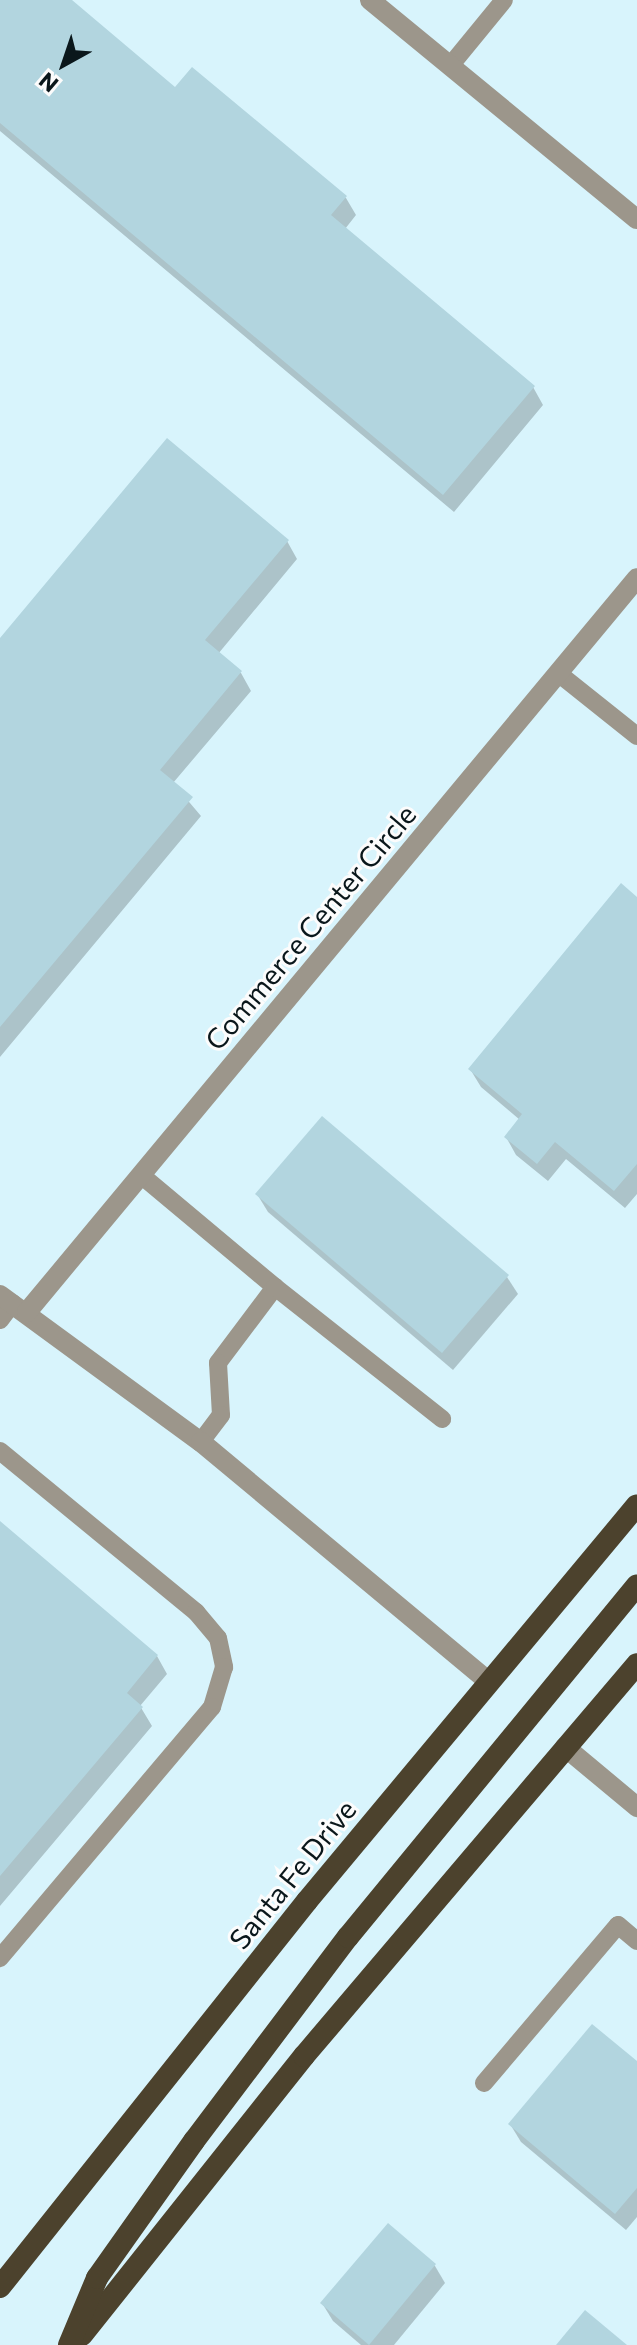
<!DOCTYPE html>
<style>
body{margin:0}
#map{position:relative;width:637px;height:2345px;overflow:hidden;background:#d8f4fc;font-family:Commissioner,sans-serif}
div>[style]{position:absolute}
.shadow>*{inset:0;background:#0003}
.building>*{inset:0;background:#b2d5df}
.service>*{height:18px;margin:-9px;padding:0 9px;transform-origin:9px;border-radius:9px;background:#9c968b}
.minor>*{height:20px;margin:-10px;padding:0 10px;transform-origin:10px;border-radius:10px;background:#9c968b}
.trunk>*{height:22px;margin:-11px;padding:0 11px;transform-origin:11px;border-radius:11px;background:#4c422d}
span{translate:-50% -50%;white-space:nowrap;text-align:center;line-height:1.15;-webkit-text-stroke:6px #fcfcfc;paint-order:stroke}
.street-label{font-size:28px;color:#0a171b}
.north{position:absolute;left:24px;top:24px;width:80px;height:80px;-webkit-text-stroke:6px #fcfcfc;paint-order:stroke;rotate:220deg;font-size:22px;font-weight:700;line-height:32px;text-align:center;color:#0a171b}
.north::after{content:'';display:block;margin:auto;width:28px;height:36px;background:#0a171b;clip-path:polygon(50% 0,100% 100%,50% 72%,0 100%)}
</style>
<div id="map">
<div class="shadow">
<div style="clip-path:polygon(0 0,69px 0,175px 89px,346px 198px,356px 215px,345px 229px,533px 387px,543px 405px,454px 512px,0 131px)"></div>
<div style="clip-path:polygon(287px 541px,297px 559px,218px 654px,241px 673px,251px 691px,173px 783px,201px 816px,0 1057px,0 641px)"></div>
<div style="clip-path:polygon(637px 899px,637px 1194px,625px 1208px,566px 1159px,548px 1181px,516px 1155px,506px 1137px,520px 1120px,481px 1087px,470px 1069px)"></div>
<div style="clip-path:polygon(257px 1194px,507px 1277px,518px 1294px,453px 1370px,268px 1212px)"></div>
<div style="clip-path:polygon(0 1524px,157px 1656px,167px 1674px,140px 1706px,152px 1726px,0 1906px)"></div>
<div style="clip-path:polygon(637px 2064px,637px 2217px,626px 2230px,521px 2142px,510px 2124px)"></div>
<div style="clip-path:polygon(388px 2226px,435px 2266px,445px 2283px,394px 2345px,361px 2345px,333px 2321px,322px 2303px)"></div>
</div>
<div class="building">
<div style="clip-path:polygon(0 0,72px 0,175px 87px,192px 67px,347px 196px,331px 215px,535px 386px,443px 495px,0 123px)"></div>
<div style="clip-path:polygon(167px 438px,289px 540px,205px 640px,242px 671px,160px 770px,193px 797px,0 1027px,0 638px)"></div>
<div style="clip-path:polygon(621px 883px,637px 897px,637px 1164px,614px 1191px,555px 1142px,537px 1164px,504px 1137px,522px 1114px,468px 1069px)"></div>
<div style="clip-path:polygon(322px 1116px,509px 1275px,442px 1353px,255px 1194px)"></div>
<div style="clip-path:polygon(0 1521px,158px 1655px,127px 1693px,143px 1707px,0 1876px)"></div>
<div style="clip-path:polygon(592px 2024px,637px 2061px,637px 2188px,615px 2214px,508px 2124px)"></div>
<div style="clip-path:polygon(388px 2223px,436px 2264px,369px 2345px,320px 2303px)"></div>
<div style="clip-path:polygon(585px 2310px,627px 2345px,556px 2345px)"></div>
</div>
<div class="service">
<div style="left:450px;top:66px;width:85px;rotate:-50.7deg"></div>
<div style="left:558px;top:673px;width:101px;rotate:38.6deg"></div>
<div style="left:141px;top:1175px;width:175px;rotate:39.9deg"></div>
<div style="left:275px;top:1287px;width:95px;rotate:126.9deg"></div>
<div style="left:218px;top:1363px;width:52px;rotate:86.7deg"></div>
<div style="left:221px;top:1415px;width:34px;rotate:127deg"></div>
<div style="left:275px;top:1287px;width:213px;rotate:38.3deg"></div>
<div style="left:0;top:1320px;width:21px;rotate:-53deg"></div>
<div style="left:0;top:1451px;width:254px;rotate:39.4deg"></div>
<div style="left:196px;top:1612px;width:34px;rotate:50deg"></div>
<div style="left:218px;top:1638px;width:30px;rotate:78deg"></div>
<div style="left:224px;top:1667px;width:42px;rotate:106.7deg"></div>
<div style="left:212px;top:1707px;width:329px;rotate:130.2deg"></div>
<div style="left:484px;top:2083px;width:207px;rotate:-49.7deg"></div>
<div style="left:618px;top:1925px;width:25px;rotate:40deg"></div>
</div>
<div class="minor">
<div style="left:370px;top:0;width:345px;rotate:39.4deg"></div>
<div style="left:0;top:1295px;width:249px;rotate:36.2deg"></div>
<div style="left:201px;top:1442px;width:375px;rotate:39.8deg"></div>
<div style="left:27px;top:1312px;width:954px;rotate:-50.27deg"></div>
<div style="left:565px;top:1747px;width:94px;rotate:39.8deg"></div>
</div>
<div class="trunk">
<div style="left:0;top:2287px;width:493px;rotate:-51.5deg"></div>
<div style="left:307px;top:1901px;width:515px;rotate:-50.19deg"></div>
<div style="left:82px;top:2335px;width:357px;rotate:-51.5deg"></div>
<div style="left:304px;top:2056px;width:514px;rotate:-49.65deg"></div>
<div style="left:69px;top:2345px;width:73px;rotate:-67.3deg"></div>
<div style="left:97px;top:2278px;width:168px;rotate:-54.7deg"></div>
<div style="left:194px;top:2141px;width:256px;rotate:-53deg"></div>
<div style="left:348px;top:1937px;width:455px;rotate:-50.6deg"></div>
</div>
<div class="street-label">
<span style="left:310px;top:927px;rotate:-50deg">Commerce Center Circle</span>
<span style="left:292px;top:1874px;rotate:-51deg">Santa Fe Drive</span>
</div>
<div class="north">N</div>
</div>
